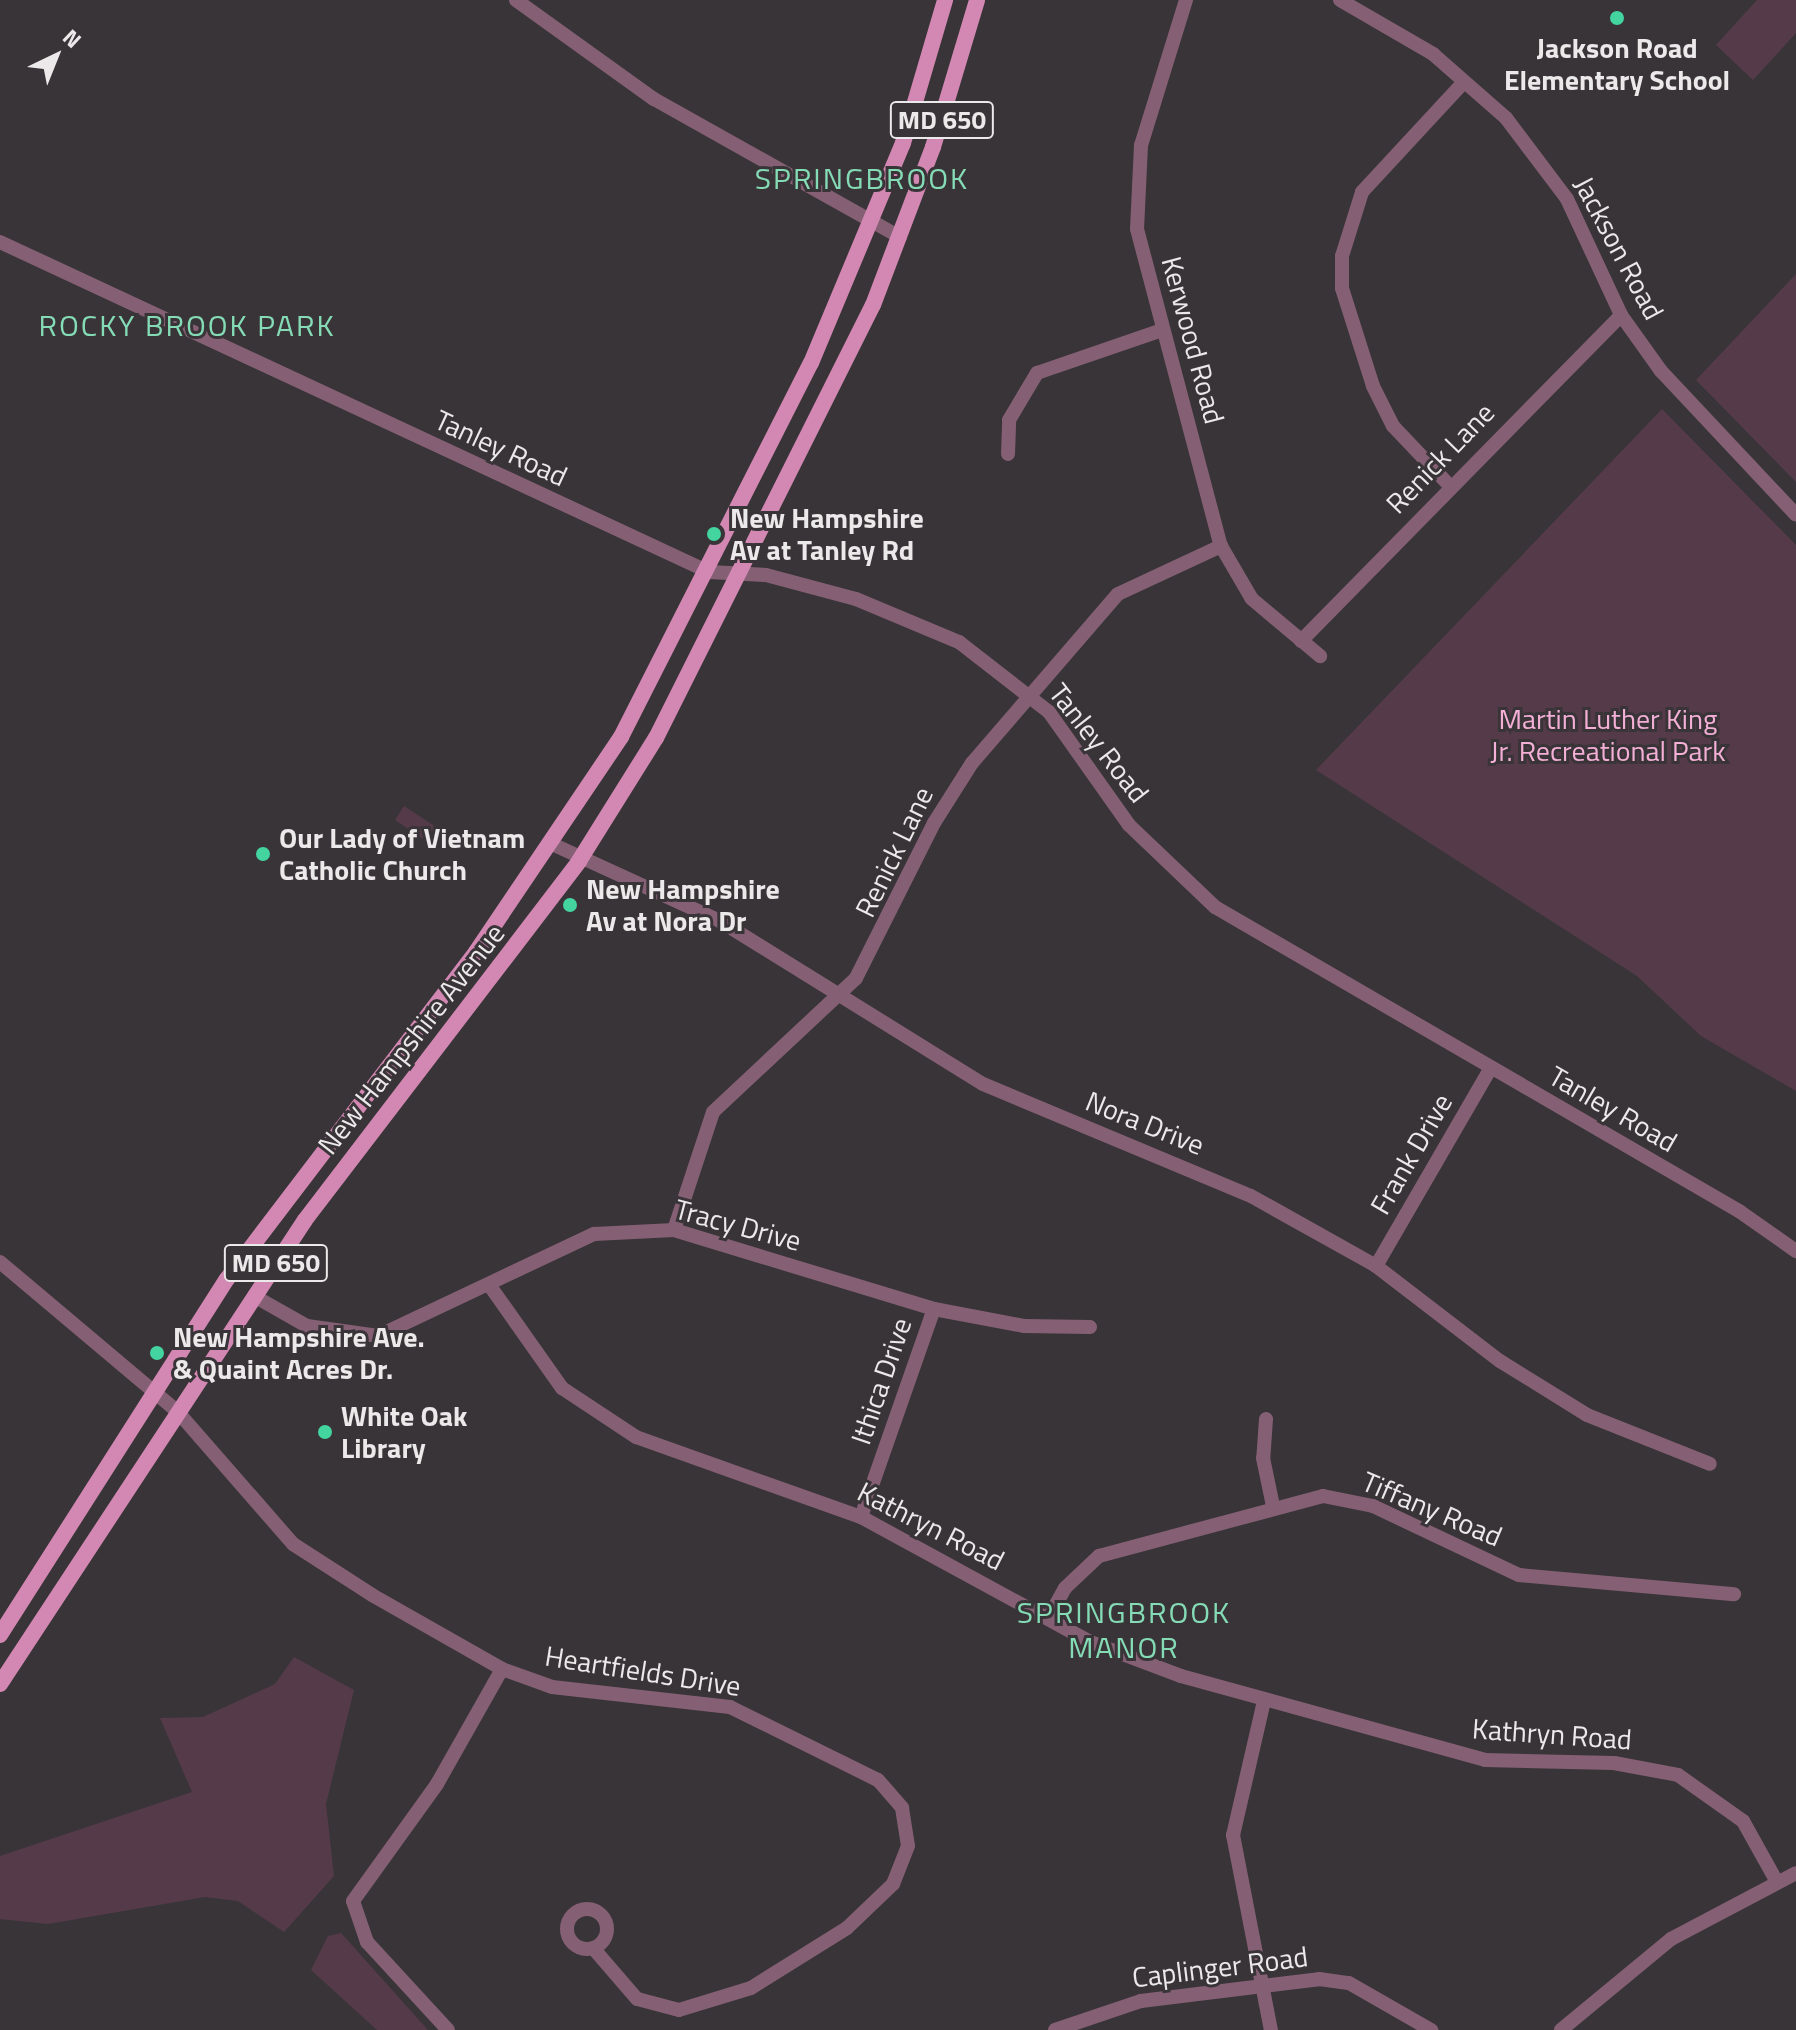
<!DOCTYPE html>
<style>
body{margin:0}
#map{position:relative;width:1796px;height:2030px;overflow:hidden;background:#393437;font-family:"Titillium Web",sans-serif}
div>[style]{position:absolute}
.green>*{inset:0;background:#553b4a}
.minor>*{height:14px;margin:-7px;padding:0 7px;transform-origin:7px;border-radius:7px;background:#856075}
.minor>.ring{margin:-7px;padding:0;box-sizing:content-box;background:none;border:14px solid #856075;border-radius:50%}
.major>*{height:16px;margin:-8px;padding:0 8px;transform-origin:8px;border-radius:8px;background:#d288b2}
.dots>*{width:22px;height:22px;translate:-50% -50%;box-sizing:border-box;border:4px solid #393437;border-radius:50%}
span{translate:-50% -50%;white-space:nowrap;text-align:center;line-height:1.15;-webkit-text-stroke:6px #393437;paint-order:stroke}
.shield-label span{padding:2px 6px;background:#393437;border:2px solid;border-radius:6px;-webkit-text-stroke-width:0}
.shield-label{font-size:26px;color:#ece9ea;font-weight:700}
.poi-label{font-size:28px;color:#ece9ea;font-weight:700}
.left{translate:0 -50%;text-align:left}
.street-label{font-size:28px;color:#ece9ea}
.park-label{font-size:28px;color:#f4afd6}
.neighbourhood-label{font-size:30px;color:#84dbb6;letter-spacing:2px}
.north{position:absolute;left:16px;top:16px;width:80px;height:80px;-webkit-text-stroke:6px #393437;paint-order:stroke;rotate:43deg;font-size:22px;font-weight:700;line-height:32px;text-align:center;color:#ece9ea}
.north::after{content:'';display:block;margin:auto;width:28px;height:36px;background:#ece9ea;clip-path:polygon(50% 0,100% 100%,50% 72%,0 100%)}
</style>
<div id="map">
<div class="green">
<div style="clip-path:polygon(1757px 0,1796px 0,1796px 33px,1753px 80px,1716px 45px)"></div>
<div style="clip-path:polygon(1796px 274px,1796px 482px,1696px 380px)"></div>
<div style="clip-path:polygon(1662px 409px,1796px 545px,1796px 1091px,1701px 1036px,1637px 976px,1316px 770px)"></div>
<div style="clip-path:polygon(404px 806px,436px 827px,426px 841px,395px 820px)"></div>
<div style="clip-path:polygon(294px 1657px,354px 1690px,326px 1804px,334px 1876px,284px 1932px,238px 1901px,205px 1897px,48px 1924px,0 1919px,0 1856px,192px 1792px,160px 1718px,203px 1717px,275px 1684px)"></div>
<div style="clip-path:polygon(341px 1933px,428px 2030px,377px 2030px,311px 1970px,328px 1936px)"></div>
</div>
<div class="minor">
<div style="left:516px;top:0;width:170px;rotate:35.7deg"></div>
<div style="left:654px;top:99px;width:282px;rotate:29.3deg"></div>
<div style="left:1186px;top:0;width:152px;rotate:107.2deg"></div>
<div style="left:1141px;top:145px;width:84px;rotate:92.7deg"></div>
<div style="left:1137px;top:229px;width:328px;rotate:75.2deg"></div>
<div style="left:1221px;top:546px;width:61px;rotate:59.7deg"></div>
<div style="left:1252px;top:599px;width:89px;rotate:40deg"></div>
<div style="left:1340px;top:0;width:108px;rotate:30.1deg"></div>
<div style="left:1433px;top:54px;width:97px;rotate:41.2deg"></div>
<div style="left:1506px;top:118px;width:101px;rotate:53deg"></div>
<div style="left:1567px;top:199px;width:128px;rotate:65deg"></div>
<div style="left:1621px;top:315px;width:69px;rotate:54.5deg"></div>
<div style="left:1661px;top:371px;width:197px;rotate:46.8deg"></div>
<div style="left:0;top:242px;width:782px;rotate:24.96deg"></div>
<div style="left:709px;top:572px;width:57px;rotate:3deg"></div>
<div style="left:766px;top:575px;width:93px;rotate:14.9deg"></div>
<div style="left:856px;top:599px;width:112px;rotate:22.7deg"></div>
<div style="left:959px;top:642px;width:114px;rotate:37.9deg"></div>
<div style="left:1049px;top:712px;width:138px;rotate:54.7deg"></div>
<div style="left:1129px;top:825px;width:119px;rotate:43.6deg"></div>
<div style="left:1215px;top:907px;width:606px;rotate:30.12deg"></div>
<div style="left:1739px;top:1211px;width:70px;rotate:35.1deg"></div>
<div style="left:1008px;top:454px;width:34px;rotate:-88deg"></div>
<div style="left:1009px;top:420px;width:55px;rotate:-59.2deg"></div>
<div style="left:1037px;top:373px;width:132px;rotate:-19deg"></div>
<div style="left:1449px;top:485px;width:81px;rotate:-133.5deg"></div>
<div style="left:1393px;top:426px;width:45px;rotate:-116.6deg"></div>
<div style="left:1373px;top:386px;width:103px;rotate:-107.6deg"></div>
<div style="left:1342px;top:288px;width:32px;rotate:-90deg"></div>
<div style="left:1342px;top:256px;width:67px;rotate:-72.6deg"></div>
<div style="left:1362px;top:192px;width:150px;rotate:-47.2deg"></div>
<div style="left:1301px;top:641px;width:457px;rotate:-45.5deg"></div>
<div style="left:552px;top:844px;width:185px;rotate:24.6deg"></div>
<div style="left:720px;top:921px;width:309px;rotate:31.8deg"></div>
<div style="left:983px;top:1084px;width:290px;rotate:22.7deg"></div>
<div style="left:1251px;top:1196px;width:143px;rotate:29.2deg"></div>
<div style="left:1376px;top:1266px;width:156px;rotate:37.5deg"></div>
<div style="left:1500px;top:1361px;width:102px;rotate:31.8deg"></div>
<div style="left:1587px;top:1415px;width:132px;rotate:21.7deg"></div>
<div style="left:674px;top:1230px;width:124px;rotate:-71.7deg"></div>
<div style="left:713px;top:1112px;width:196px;rotate:-43.1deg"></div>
<div style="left:856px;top:978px;width:174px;rotate:-63.3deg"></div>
<div style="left:934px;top:823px;width:71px;rotate:-57.7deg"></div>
<div style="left:972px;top:763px;width:223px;rotate:-49.2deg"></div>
<div style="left:1118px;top:594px;width:114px;rotate:-25deg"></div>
<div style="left:0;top:1262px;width:231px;rotate:40.1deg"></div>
<div style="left:177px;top:1411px;width:176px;rotate:48.9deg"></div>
<div style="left:293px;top:1544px;width:94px;rotate:32.8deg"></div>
<div style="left:372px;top:1595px;width:150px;rotate:29.6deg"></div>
<div style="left:502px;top:1669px;width:53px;rotate:19.8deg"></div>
<div style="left:552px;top:1687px;width:179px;rotate:6.4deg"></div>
<div style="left:730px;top:1707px;width:165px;rotate:26.3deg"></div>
<div style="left:878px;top:1780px;width:37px;rotate:49deg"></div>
<div style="left:902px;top:1808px;width:38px;rotate:81deg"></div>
<div style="left:908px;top:1846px;width:41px;rotate:111.5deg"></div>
<div style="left:893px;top:1884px;width:64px;rotate:136.3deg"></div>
<div style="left:847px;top:1928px;width:113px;rotate:148deg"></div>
<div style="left:751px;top:1988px;width:75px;rotate:163deg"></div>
<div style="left:679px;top:2010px;width:43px;rotate:-165.3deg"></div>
<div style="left:637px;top:1999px;width:67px;rotate:-130.8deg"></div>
<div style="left:1376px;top:1266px;width:228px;rotate:-59.9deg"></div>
<div style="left:490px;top:1286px;width:125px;rotate:54.8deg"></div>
<div style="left:562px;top:1388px;width:89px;rotate:33.5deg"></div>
<div style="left:636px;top:1437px;width:239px;rotate:19.6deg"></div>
<div style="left:861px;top:1517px;width:259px;rotate:28.6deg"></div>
<div style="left:1088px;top:1641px;width:99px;rotate:20.6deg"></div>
<div style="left:1181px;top:1676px;width:315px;rotate:15.4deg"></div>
<div style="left:1485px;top:1760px;width:129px;rotate:1.3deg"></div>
<div style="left:1614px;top:1763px;width:65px;rotate:10.6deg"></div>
<div style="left:1678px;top:1775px;width:80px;rotate:35.3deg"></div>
<div style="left:1743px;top:1821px;width:70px;rotate:60.9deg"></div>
<div style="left:254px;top:1296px;width:61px;rotate:29.5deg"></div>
<div style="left:307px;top:1326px;width:72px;rotate:8deg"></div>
<div style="left:378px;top:1336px;width:239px;rotate:-25.3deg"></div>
<div style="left:594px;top:1234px;width:80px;rotate:-2.9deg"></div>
<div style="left:674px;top:1230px;width:272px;rotate:16.9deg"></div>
<div style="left:934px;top:1309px;width:92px;rotate:10.7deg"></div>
<div style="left:1024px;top:1326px;width:66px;rotate:0.9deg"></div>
<div style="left:1266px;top:1419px;width:39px;rotate:94deg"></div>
<div style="left:1263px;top:1458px;width:49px;rotate:78.2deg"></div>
<div style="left:861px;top:1517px;width:220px;rotate:-70.7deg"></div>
<div style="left:1049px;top:1617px;width:33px;rotate:-61deg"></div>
<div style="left:1065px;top:1588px;width:47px;rotate:-43.3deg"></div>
<div style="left:1099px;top:1556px;width:232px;rotate:-15deg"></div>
<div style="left:1323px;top:1496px;width:51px;rotate:11.3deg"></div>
<div style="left:1373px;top:1506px;width:161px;rotate:25.3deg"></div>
<div style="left:1519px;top:1575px;width:216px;rotate:5.1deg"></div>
<div style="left:1264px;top:1701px;width:138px;rotate:103deg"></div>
<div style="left:1233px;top:1835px;width:199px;rotate:79deg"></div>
<div class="ring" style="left:567px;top:1909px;width:26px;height:26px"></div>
<div style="left:448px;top:2030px;width:120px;rotate:-132.6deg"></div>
<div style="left:367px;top:1942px;width:43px;rotate:-108.9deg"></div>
<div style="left:353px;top:1901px;width:144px;rotate:-54.3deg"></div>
<div style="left:437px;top:1784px;width:132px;rotate:-60.5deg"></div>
<div style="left:1055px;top:2030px;width:91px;rotate:-18.6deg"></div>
<div style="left:1141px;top:2001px;width:179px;rotate:-7deg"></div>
<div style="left:1319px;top:1979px;width:30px;rotate:8deg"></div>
<div style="left:1349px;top:1983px;width:95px;rotate:29.8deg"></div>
<div style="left:1561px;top:2030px;width:143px;rotate:-39.6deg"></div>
<div style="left:1671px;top:1939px;width:141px;rotate:-27.8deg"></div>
</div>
<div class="major">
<div style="left:0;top:1635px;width:422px;rotate:-57.5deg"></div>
<div style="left:227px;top:1279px;width:411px;rotate:-52.7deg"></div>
<div style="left:476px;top:952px;width:259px;rotate:-56deg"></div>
<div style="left:621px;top:737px;width:419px;rotate:-63.1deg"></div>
<div style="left:811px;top:363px;width:238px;rotate:-67.3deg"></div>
<div style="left:903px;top:143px;width:149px;rotate:-73.6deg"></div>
<div style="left:0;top:1684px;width:555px;rotate:-56.68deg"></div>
<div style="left:305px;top:1220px;width:452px;rotate:-52.6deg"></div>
<div style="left:579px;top:861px;width:145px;rotate:-58deg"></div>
<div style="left:656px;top:738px;width:484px;rotate:-63.4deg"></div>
<div style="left:873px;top:305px;width:169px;rotate:-69.2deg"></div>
<div style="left:933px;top:147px;width:153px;rotate:-73.3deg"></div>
</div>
<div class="dots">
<div style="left:1617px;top:18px;background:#43d4a0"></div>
<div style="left:714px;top:534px;background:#43d4a0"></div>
<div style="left:263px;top:854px;background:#43d4a0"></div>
<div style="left:570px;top:905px;background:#43d4a0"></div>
<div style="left:157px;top:1353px;background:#43d4a0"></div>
<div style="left:325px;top:1432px;background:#43d4a0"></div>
</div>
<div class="shield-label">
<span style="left:942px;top:120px">MD 650</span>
<span style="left:276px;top:1263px">MD 650</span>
</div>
<div class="poi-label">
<span style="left:1617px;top:64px">Jackson Road<br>Elementary School</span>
<span class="left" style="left:730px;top:534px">New Hampshire<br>Av at Tanley Rd</span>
<span class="left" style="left:279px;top:854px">Our Lady of Vietnam<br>Catholic Church</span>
<span class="left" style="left:586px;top:905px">New Hampshire<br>Av at Nora Dr</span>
<span class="left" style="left:173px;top:1353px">New Hampshire Ave.<br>&amp; Quaint Acres Dr.</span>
<span class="left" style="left:341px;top:1432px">White Oak<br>Library</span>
</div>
<div class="street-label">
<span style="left:1619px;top:248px;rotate:62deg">Jackson Road</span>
<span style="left:1193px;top:340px;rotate:75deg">Kerwood Road</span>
<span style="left:501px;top:448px;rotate:25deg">Tanley Road</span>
<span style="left:1440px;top:458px;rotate:-46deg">Renick Lane</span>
<span style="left:1099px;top:743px;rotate:52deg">Tanley Road</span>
<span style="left:894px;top:852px;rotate:-64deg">Renick Lane</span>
<span style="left:411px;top:1039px;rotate:-52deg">New Hampshire Avenue</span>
<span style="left:1613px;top:1109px;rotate:30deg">Tanley Road</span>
<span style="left:1145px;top:1123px;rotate:22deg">Nora Drive</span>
<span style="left:1411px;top:1154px;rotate:-60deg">Frank Drive</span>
<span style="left:738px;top:1225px;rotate:15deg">Tracy Drive</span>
<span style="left:881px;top:1381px;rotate:-71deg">Ithica Drive</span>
<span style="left:1432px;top:1509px;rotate:23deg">Tiffany Road</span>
<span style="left:931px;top:1526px;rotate:27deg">Kathryn Road</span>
<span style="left:643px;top:1671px;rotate:9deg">Heartfields Drive</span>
<span style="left:1552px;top:1734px;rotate:4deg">Kathryn Road</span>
<span style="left:1220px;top:1967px;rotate:-7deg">Caplinger Road</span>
</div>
<div class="park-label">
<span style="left:1608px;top:735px">Martin Luther King<br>Jr. Recreational Park</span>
</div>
<div class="neighbourhood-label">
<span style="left:862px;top:178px">SPRINGBROOK</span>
<span style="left:187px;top:325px">ROCKY BROOK PARK</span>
<span style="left:1124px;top:1629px">SPRINGBROOK<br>MANOR</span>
</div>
<div class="north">N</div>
</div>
